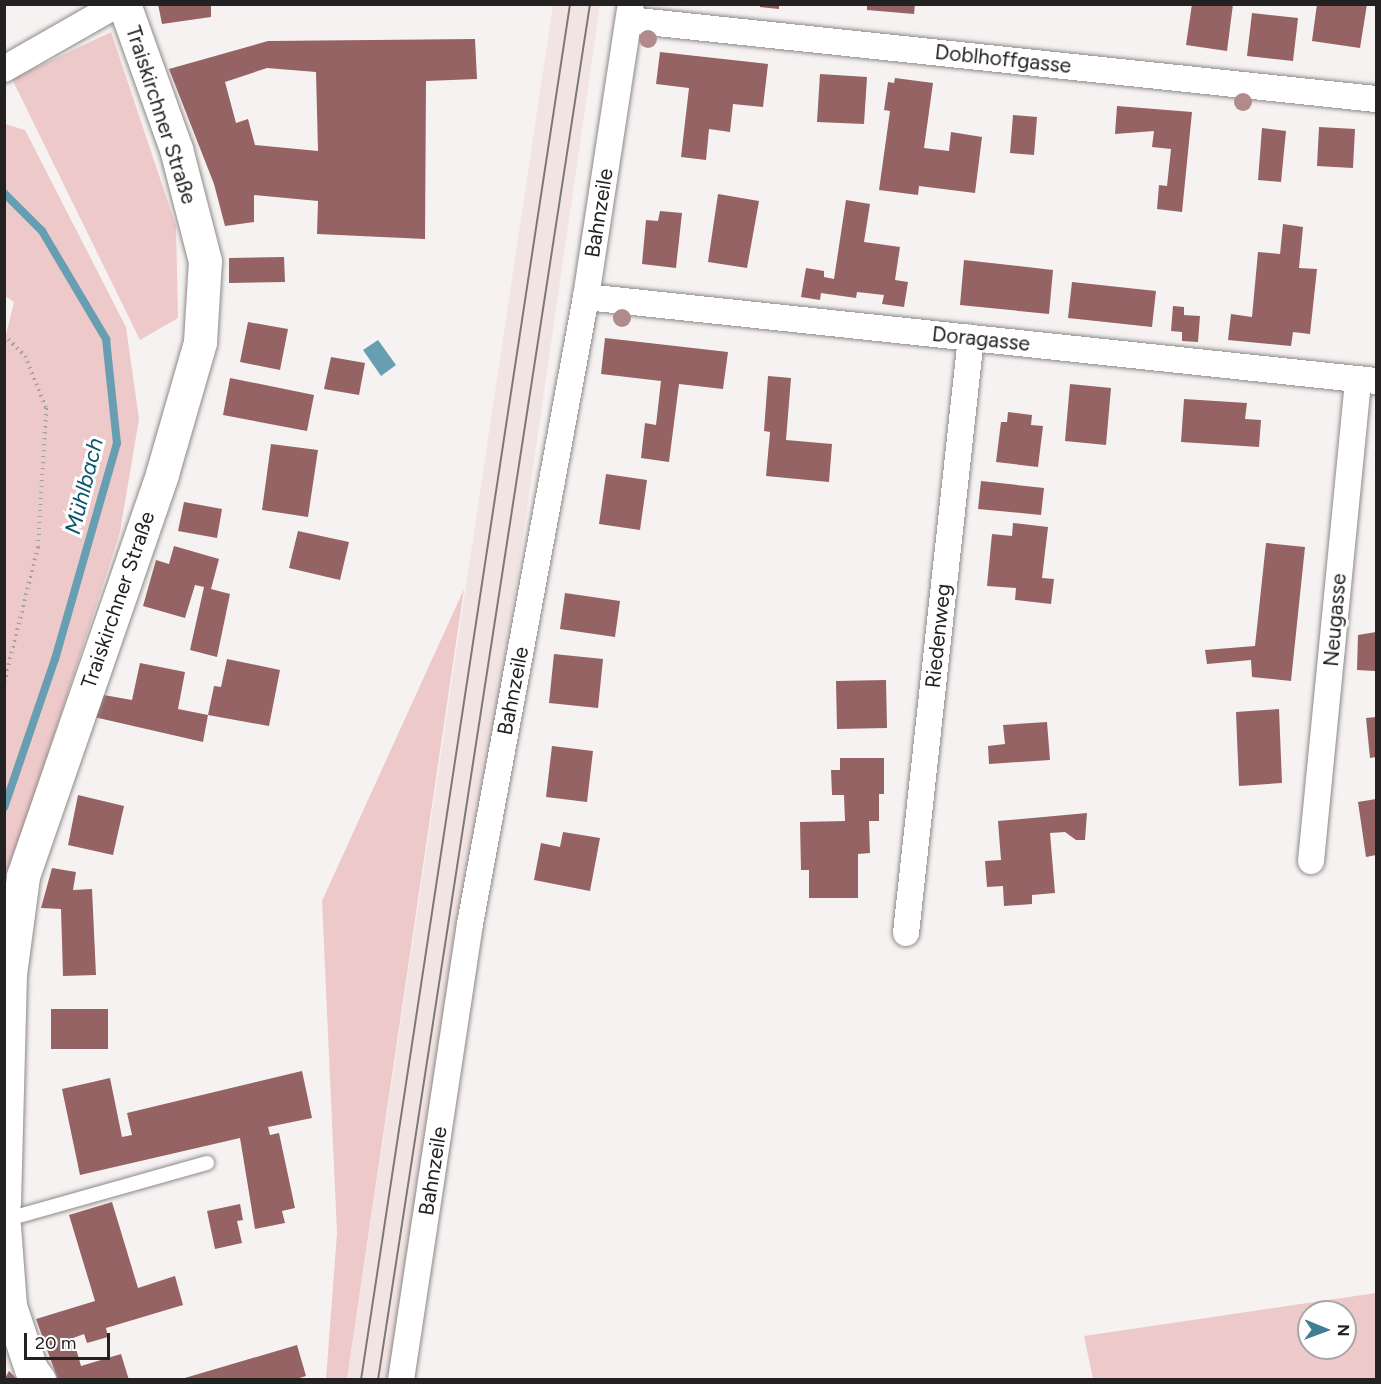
<!DOCTYPE html>
<meta charset="utf-8">
<style>
body{margin:0}
#map{position:relative;width:1381px;height:1384px;overflow:hidden;background:#f7f2f2;font-family:Figtree,sans-serif}
div>[style]{position:absolute}
.built>*{inset:0;background:#f3e4e4}
.green>*{inset:0;background:#eec9c9}
.water>*{inset:0;background:#679eb2}
.stream>*{height:8px;margin:-4px;padding:0 4px;transform-origin:4px;border-radius:4px;background:#679eb2}
.building>*{inset:0;background:#956364}
.path>*{height:4px;margin-top:-2px;transform-origin:0;background:repeating-linear-gradient(90deg,#a5a1a1 0 1.5px,transparent 0 6px)}
.roads{filter:drop-shadow(0 0 2px #8e8989) drop-shadow(0 0 2px #8e8989)}
.lane>*{height:14px;margin:-7px;padding:0 7px;transform-origin:7px;border-radius:7px;background:#fff}
.street>*{height:26px;margin:-13px;padding:0 13px;transform-origin:13px;border-radius:13px;background:#fff}
.secondary>*{height:33px;margin:-16.5px;padding:0 16.5px;transform-origin:16.5px;border-radius:16.5px;background:#fff}
.tram>*{height:1.5px;margin:-0.75px;padding:0 0.75px;transform-origin:0.75px;border-radius:0.75px;background:#7c7878}
.trees>*{width:18px;height:18px;margin:-9px;border-radius:50%;background:#b18a8c}
span{translate:-50% -50%;white-space:nowrap;text-align:center;line-height:1.15;-webkit-text-stroke:6px #fff;paint-order:stroke}
.street-label{font-size:21px;color:#232121}
.water-label{font-size:22px;color:#08576d;font-style:italic}
.frame{position:absolute;inset:0;border:6px solid #232121;pointer-events:none}
.north{position:absolute;left:1297px;top:1300px;width:60px;height:60px;box-sizing:border-box;background:#fff;border:2px solid #a7a6a6;border-radius:50%;rotate:91deg;font-size:16px;font-weight:700;line-height:24px;text-align:center;color:#232121}
.north::after{content:'';display:block;margin:auto;width:21px;height:27px;background:#407e93;clip-path:polygon(50% 0,100% 100%,50% 72%,0 100%)}
.scale{position:absolute;left:24px;top:1333px;width:86px;height:27px;box-sizing:border-box;border:3px solid #232121;border-top:0;padding-left:8px;font-size:18px;line-height:21px;white-space:nowrap;color:#232121;-webkit-text-stroke:4px #fff;paint-order:stroke}
</style>
<div id="map">
<div class="built">
<div style="clip-path:polygon(553px 5px,600px 5px,505px 662px,389px 1379px,347px 1380px)"></div>
</div>
<div class="green">
<div style="clip-path:polygon(111px 32px,176px 226px,178px 318px,140px 340px,12px 79px)"></div>
<div style="clip-path:polygon(5px 124px,25px 130px,126px 327px,139px 419px,120px 532px,5px 887px,4px 343px,14px 302px,5px 296px)"></div>
<div style="clip-path:polygon(464px 589px,347px 1379px,326px 1379px,337px 1233px,322px 901px)"></div>
<div style="clip-path:polygon(evenodd,1376px 1293px,1376px 1379px,1093px 1379px,1084px 1336px,1376px 1293px,1309px 1312px,1345px 1312px,1345px 1348px,1309px 1348px,1309px 1312px)"></div>
</div>
<div class="water">
<div style="clip-path:polygon(378px 340px,396px 365px,381px 376px,363px 350px)"></div>
</div>
<div class="stream">
<div style="left:4px;top:193px;width:54px;rotate:45deg"></div>
<div style="left:42px;top:231px;width:126px;rotate:59.3deg"></div>
<div style="left:106px;top:339px;width:105px;rotate:84deg"></div>
<div style="left:117px;top:443px;width:225px;rotate:106deg"></div>
<div style="left:55px;top:659px;width:157px;rotate:108.9deg"></div>
</div>
<div class="building">
<div style="clip-path:polygon(158px 4px,211px 4px,211px 17px,162px 24px)"></div>
<div style="clip-path:polygon(760px 4px,779px 4px,779px 9px,760px 7px)"></div>
<div style="clip-path:polygon(867px 4px,915px 4px,914px 14px,867px 10px)"></div>
<div style="clip-path:polygon(1192px 4px,1233px 4px,1227px 51px,1186px 45px)"></div>
<div style="clip-path:polygon(1317px 4px,1367px 4px,1360px 48px,1312px 41px)"></div>
<div style="clip-path:polygon(1252px 13px,1298px 18px,1293px 61px,1247px 56px)"></div>
<div style="clip-path:polygon(evenodd,475px 39px,477px 79px,426px 81px,425px 239px,317px 234px,318px 201px,254px 195px,254px 222px,225px 226px,214px 184px,169px 69px,268px 41px,475px 39px,267px 68px,316px 72px,318px 151px,255px 145px,248px 119px,236px 123px,225px 82px,267px 68px)"></div>
<div style="clip-path:polygon(660px 52px,768px 64px,763px 107px,733px 104px,730px 132px,709px 129px,706px 160px,681px 157px,689px 88px,656px 84px)"></div>
<div style="clip-path:polygon(820px 74px,867px 77px,864px 124px,817px 122px)"></div>
<div style="clip-path:polygon(895px 78px,933px 83px,924px 148px,949px 151px,951px 132px,982px 137px,975px 193px,919px 186px,918px 195px,879px 190px,890px 111px,884px 110px,888px 82px,894px 83px)"></div>
<div style="clip-path:polygon(1117px 106px,1192px 112px,1182px 212px,1157px 209px,1159px 185px,1167px 186px,1171px 149px,1152px 147px,1154px 131px,1115px 134px)"></div>
<div style="clip-path:polygon(1013px 115px,1037px 117px,1034px 155px,1010px 153px)"></div>
<div style="clip-path:polygon(1319px 127px,1355px 129px,1353px 168px,1317px 166px)"></div>
<div style="clip-path:polygon(1262px 128px,1286px 131px,1281px 182px,1258px 180px)"></div>
<div style="clip-path:polygon(718px 194px,759px 201px,747px 268px,708px 262px)"></div>
<div style="clip-path:polygon(846px 200px,870px 204px,864px 242px,900px 247px,895px 280px,908px 282px,904px 307px,882px 304px,884px 295px,857px 292px,856px 298px,821px 293px,820px 300px,801px 297px,806px 268px,824px 271px,824px 277px,834px 279px)"></div>
<div style="clip-path:polygon(660px 211px,682px 213px,676px 268px,642px 264px,646px 220px,658px 221px)"></div>
<div style="clip-path:polygon(1283px 224px,1303px 227px,1299px 268px,1317px 269px,1310px 334px,1293px 332px,1291px 346px,1228px 340px,1231px 314px,1252px 317px,1258px 252px,1280px 254px)"></div>
<div style="clip-path:polygon(284px 257px,285px 282px,229px 283px,229px 258px)"></div>
<div style="clip-path:polygon(964px 260px,1053px 270px,1049px 314px,960px 305px)"></div>
<div style="clip-path:polygon(1072px 282px,1156px 291px,1152px 327px,1068px 318px)"></div>
<div style="clip-path:polygon(1173px 306px,1184px 307px,1184px 315px,1200px 316px,1198px 342px,1182px 341px,1182px 332px,1171px 331px)"></div>
<div style="clip-path:polygon(248px 322px,288px 329px,280px 370px,240px 362px)"></div>
<div style="clip-path:polygon(605px 338px,728px 352px,723px 389px,679px 384px,669px 462px,641px 458px,645px 423px,656px 425px,661px 381px,601px 374px)"></div>
<div style="clip-path:polygon(331px 357px,365px 363px,359px 395px,324px 389px)"></div>
<div style="clip-path:polygon(768px 376px,791px 378px,786px 440px,832px 444px,829px 482px,766px 476px,770px 432px,764px 431px)"></div>
<div style="clip-path:polygon(230px 378px,314px 395px,307px 431px,223px 415px)"></div>
<div style="clip-path:polygon(1070px 384px,1111px 388px,1106px 445px,1065px 441px)"></div>
<div style="clip-path:polygon(1184px 399px,1247px 403px,1245px 419px,1261px 420px,1259px 447px,1181px 442px)"></div>
<div style="clip-path:polygon(1008px 412px,1032px 415px,1031px 425px,1043px 426px,1038px 467px,996px 462px,1001px 422px,1007px 422px)"></div>
<div style="clip-path:polygon(271px 444px,318px 450px,308px 517px,262px 510px)"></div>
<div style="clip-path:polygon(606px 474px,647px 480px,640px 530px,599px 524px)"></div>
<div style="clip-path:polygon(981px 481px,1044px 488px,1041px 515px,978px 509px)"></div>
<div style="clip-path:polygon(184px 502px,222px 509px,217px 538px,178px 531px)"></div>
<div style="clip-path:polygon(1013px 523px,1048px 527px,1042px 578px,1054px 579px,1051px 604px,1015px 600px,1016px 588px,987px 586px,992px 534px,1012px 536px)"></div>
<div style="clip-path:polygon(298px 531px,349px 542px,340px 580px,289px 568px)"></div>
<div style="clip-path:polygon(1266px 543px,1305px 547px,1291px 681px,1252px 677px,1251px 660px,1207px 664px,1205px 650px,1255px 646px)"></div>
<div style="clip-path:polygon(174px 546px,219px 559px,211px 589px,230px 594px,217px 657px,190px 650px,204px 587px,195px 585px,185px 618px,143px 606px,156px 560px,169px 564px)"></div>
<div style="clip-path:polygon(565px 593px,620px 601px,615px 637px,560px 629px)"></div>
<div style="clip-path:polygon(1376px 632px,1375px 671px,1357px 670px,1358px 635px)"></div>
<div style="clip-path:polygon(554px 654px,603px 659px,598px 708px,549px 703px)"></div>
<div style="clip-path:polygon(227px 659px,280px 670px,269px 726px,208px 715px,214px 686px,221px 687px)"></div>
<div style="clip-path:polygon(140px 663px,185px 672px,178px 709px,208px 715px,203px 742px,94px 717px,98px 694px,132px 700px)"></div>
<div style="clip-path:polygon(886px 680px,887px 728px,837px 729px,836px 681px)"></div>
<div style="clip-path:polygon(1279px 709px,1282px 783px,1239px 786px,1236px 712px)"></div>
<div style="clip-path:polygon(1376px 717px,1376px 757px,1370px 758px,1366px 718px)"></div>
<div style="clip-path:polygon(1047px 722px,1050px 760px,989px 764px,988px 746px,1005px 744px,1003px 725px)"></div>
<div style="clip-path:polygon(552px 746px,593px 751px,587px 802px,546px 797px)"></div>
<div style="clip-path:polygon(840px 758px,884px 758px,884px 794px,879px 794px,879px 821px,869px 821px,870px 853px,858px 854px,858px 898px,809px 898px,809px 870px,801px 870px,800px 822px,845px 821px,844px 795px,832px 795px,831px 770px,840px 770px)"></div>
<div style="clip-path:polygon(78px 795px,124px 806px,113px 855px,68px 845px)"></div>
<div style="clip-path:polygon(1376px 799px,1376px 855px,1366px 857px,1358px 802px)"></div>
<div style="clip-path:polygon(1087px 813px,1085px 840px,1076px 840px,1065px 832px,1050px 833px,1055px 893px,1032px 895px,1032px 904px,1004px 906px,1003px 886px,987px 887px,985px 861px,1001px 860px,998px 821px)"></div>
<div style="clip-path:polygon(563px 832px,600px 838px,590px 891px,534px 880px,541px 843px,560px 847px)"></div>
<div style="clip-path:polygon(52px 868px,76px 872px,73px 890px,92px 889px,96px 975px,63px 976px,61px 909px,41px 908px)"></div>
<div style="clip-path:polygon(51px 1009px,108px 1009px,108px 1049px,51px 1049px)"></div>
<div style="clip-path:polygon(302px 1071px,312px 1118px,268px 1127px,270px 1135px,279px 1133px,295px 1208px,282px 1211px,285px 1223px,255px 1229px,240px 1138px,80px 1175px,62px 1089px,110px 1078px,122px 1137px,132px 1135px,127px 1113px)"></div>
<div style="clip-path:polygon(112px 1202px,138px 1288px,175px 1276px,183px 1305px,106px 1328px,108px 1337px,87px 1343px,84px 1334px,73px 1338px,81px 1366px,121px 1354px,129px 1380px,58px 1380px,36px 1319px,95px 1301px,69px 1215px)"></div>
<div style="clip-path:polygon(240px 1204px,243px 1220px,237px 1221px,242px 1243px,215px 1249px,207px 1211px)"></div>
<div style="clip-path:polygon(297px 1345px,306px 1376px,293px 1380px,178px 1380px)"></div>
<div style="clip-path:polygon(9px 1371px,18px 1380px,4px 1380px)"></div>
</div>
<div class="path">
<div style="left:4px;top:335px;width:30px;rotate:45deg"></div>
<div style="left:25px;top:356px;width:56px;rotate:68deg"></div>
<div style="left:46px;top:408px;width:139px;rotate:93.3deg"></div>
<div style="left:38px;top:547px;width:140px;rotate:104deg"></div>
</div>
<div class="roads">
<div class="lane">
<div style="left:4px;top:1220px;width:211px;rotate:-15.7deg"></div>
</div>
<div class="street">
<div style="left:629px;top:20px;width:751px;rotate:6.04deg"></div>
<div style="left:4px;top:69px;width:131px;rotate:-29.7deg"></div>
<div style="left:586px;top:297px;width:794px;rotate:6.07deg"></div>
<div style="left:1311px;top:861px;width:484px;rotate:-84.4deg"></div>
<div style="left:906px;top:933px;width:599px;rotate:-83.77deg"></div>
<div style="left:401px;top:1380px;width:461px;rotate:-81.4deg"></div>
<div style="left:470px;top:924px;width:638px;rotate:-79.52deg"></div>
<div style="left:586px;top:297px;width:296px;rotate:-81.3deg"></div>
</div>
<div class="secondary">
<div style="left:4px;top:1203px;width:229px;rotate:-88.5deg"></div>
<div style="left:10px;top:974px;width:99px;rotate:-82.4deg"></div>
<div style="left:23px;top:876px;width:425px;rotate:-70.9deg"></div>
<div style="left:162px;top:474px;width:137px;rotate:-73.9deg"></div>
<div style="left:200px;top:342px;width:81px;rotate:-86.5deg"></div>
<div style="left:205px;top:261px;width:116px;rotate:-104.5deg"></div>
<div style="left:176px;top:149px;width:154px;rotate:-109.7deg"></div>
<div style="left:4px;top:1226px;width:80px;rotate:85.7deg"></div>
<div style="left:10px;top:1306px;width:66px;rotate:71.6deg"></div>
<div style="left:31px;top:1369px;width:14px;rotate:54deg"></div>
</div>
</div>
<div class="tram">
<div style="left:361px;top:1380px;width:1392px;rotate:-81.36deg"></div>
<div style="left:378px;top:1380px;width:1392px;rotate:-81.24deg"></div>
</div>
<div class="trees">
<div style="left:648px;top:39px"></div>
<div style="left:1243px;top:102px"></div>
<div style="left:622px;top:318px"></div>
</div>
<div class="street-label">
<span style="left:1003px;top:59px;rotate:6deg">Doblhoffgasse</span>
<span style="left:161px;top:115px;rotate:72deg">Traiskirchner Straße</span>
<span style="left:599px;top:213px;rotate:-81deg">Bahnzeile</span>
<span style="left:981px;top:339px;rotate:6deg">Doragasse</span>
<span style="left:118px;top:600px;rotate:-71deg">Traiskirchner Straße</span>
<span style="left:1335px;top:620px;rotate:-85deg">Neugasse</span>
<span style="left:938px;top:636px;rotate:-84deg">Riedenweg</span>
<span style="left:513px;top:691px;rotate:-79deg">Bahnzeile</span>
<span style="left:433px;top:1171px;rotate:-81deg">Bahnzeile</span>
</div>
<div class="water-label">
<span style="left:84px;top:486px;rotate:-76deg">Mühlbach</span>
</div>
<div class="frame"></div>
<div class="north">N</div>
<div class="scale">20 m</div>
</div>
